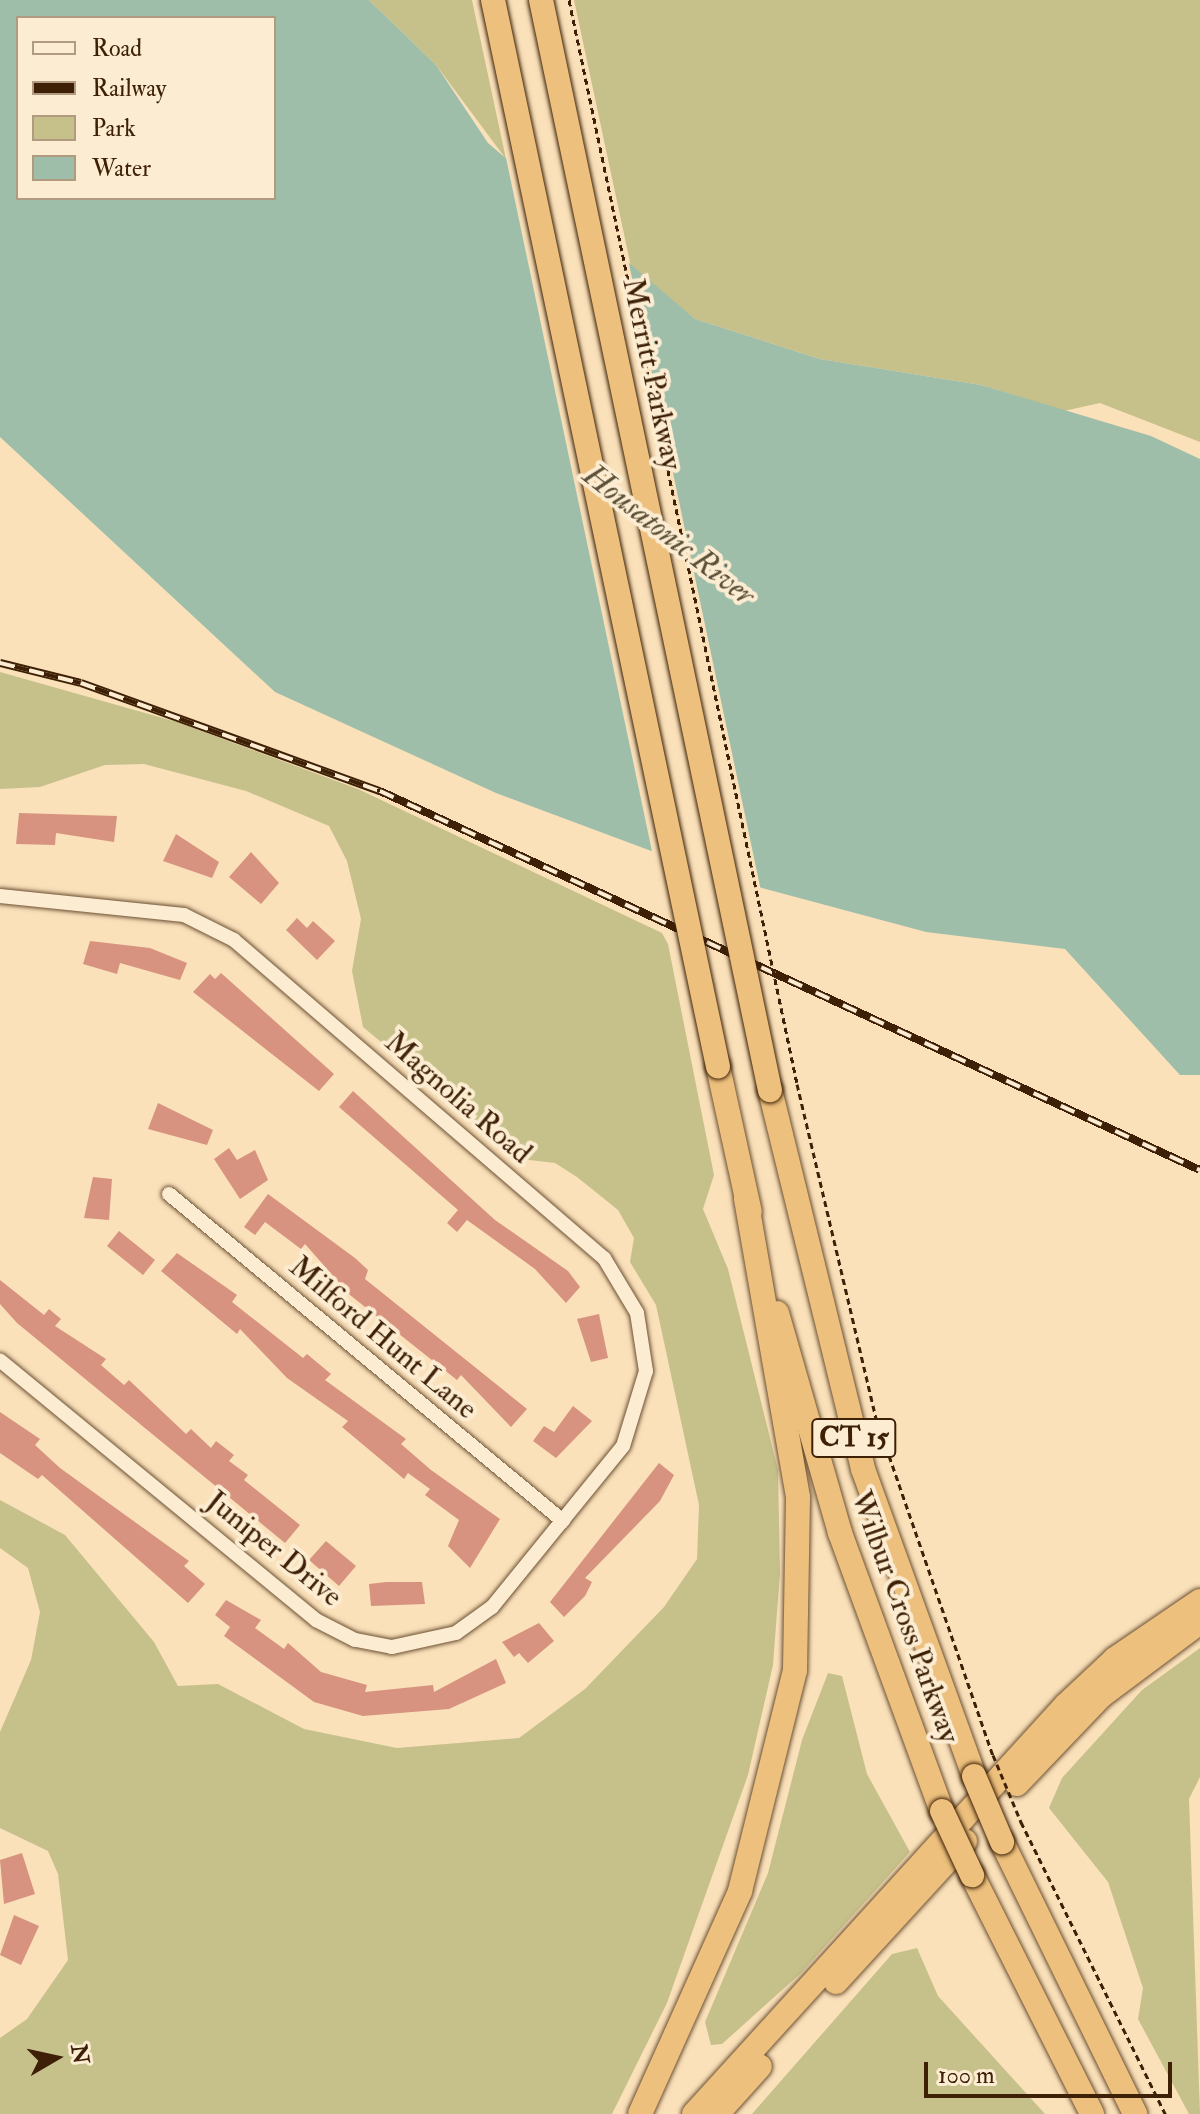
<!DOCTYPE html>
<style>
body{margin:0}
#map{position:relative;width:1200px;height:2114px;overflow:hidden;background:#fae1ba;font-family:"IM FELL Double Pica",serif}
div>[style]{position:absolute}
.green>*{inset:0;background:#c6c18a}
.water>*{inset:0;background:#9fbeaa}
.pier>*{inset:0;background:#fae1ba}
.building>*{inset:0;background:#d7937f}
.path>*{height:3px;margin-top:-1.5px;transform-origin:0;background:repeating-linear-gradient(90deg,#3d2006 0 6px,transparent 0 10px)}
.roads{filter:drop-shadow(0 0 2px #6c5033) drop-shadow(0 0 2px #6c5033)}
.street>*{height:14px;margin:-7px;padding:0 7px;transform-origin:7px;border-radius:7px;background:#fcecd2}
.highway>*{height:24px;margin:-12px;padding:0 12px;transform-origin:12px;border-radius:12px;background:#edc07d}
.rail>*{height:8px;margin-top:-4px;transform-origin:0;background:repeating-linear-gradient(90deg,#fcecd2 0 15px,#3d2006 0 30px);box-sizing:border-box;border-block:2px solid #3d2006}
.path-bridge>*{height:3px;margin-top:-1.5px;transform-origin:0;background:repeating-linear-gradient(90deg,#3d2006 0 6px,transparent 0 10px)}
.bridges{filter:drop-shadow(0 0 2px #3d2006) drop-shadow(0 0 2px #3d2006)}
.highway-bridge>*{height:24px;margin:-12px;padding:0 12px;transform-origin:12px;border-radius:12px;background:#edc07d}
span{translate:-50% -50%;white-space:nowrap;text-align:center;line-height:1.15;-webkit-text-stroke:8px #fcecd2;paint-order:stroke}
.shield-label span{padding:2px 6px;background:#fcecd2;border:2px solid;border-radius:6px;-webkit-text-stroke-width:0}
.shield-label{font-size:28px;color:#3d2006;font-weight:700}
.street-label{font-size:30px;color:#3d2006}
.water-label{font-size:32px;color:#5a4f37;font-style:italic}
.legend{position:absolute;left:16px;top:16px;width:260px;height:184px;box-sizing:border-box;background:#fcecd2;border:2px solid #b09a80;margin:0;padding:10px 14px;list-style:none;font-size:24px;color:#3d2006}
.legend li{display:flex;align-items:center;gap:16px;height:40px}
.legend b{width:40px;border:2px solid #b09a80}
.north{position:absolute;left:16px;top:2018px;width:80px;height:80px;-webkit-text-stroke:6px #fcecd2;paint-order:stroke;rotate:81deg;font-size:22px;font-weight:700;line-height:32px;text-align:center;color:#3d2006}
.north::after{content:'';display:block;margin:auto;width:28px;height:36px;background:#3d2006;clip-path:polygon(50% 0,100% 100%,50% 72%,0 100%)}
.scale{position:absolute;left:924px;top:2062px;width:248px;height:36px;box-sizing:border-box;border:4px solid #3d2006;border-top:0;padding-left:10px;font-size:24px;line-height:28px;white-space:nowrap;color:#3d2006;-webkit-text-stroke:6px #fcecd2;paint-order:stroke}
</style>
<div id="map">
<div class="green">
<div style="clip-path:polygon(369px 0,472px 0,506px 159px,436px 65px)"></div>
<div style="clip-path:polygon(574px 0,1200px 0,1200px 442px,1100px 403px,1064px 411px,981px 385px,820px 359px,695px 319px,631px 267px)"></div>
<div style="clip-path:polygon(0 672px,177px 722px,358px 789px,662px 933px,668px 944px,714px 1175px,703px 1209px,728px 1269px,778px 1470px,780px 1573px,773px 1665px,748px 1775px,667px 2003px,612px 2114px,0 2114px,0 2038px,27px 2019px,68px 1960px,58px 1874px,48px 1851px,0 1828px,0 1732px,31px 1660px,40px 1612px,28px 1568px,0 1548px,0 1500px,65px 1535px,154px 1642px,178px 1686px,218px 1684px,304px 1729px,397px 1748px,519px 1738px,585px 1689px,664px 1607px,697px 1559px,699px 1505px,656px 1305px,630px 1262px,634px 1238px,618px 1210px,577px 1177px,555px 1163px,521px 1159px,363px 1027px,352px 971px,361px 919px,347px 861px,329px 826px,246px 791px,144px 764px,105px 765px,40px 787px,0 789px)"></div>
<div style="clip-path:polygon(1200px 1648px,1200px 1777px,1189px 1799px,1200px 2114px,1189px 2114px,1138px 2019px,1143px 1988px,1108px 1882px,1049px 1808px,1062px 1778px,1142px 1690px)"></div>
<div style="clip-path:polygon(828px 1673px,842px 1676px,867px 1774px,910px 1852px,800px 1974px,722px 2044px,711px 2045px,705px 2022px,768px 1873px,802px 1740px)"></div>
<div style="clip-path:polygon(917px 1948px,938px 1996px,1045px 2114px,752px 2114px,892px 1954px)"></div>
</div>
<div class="water">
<div style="clip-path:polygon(evenodd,0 0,369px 0,436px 65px,488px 143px,695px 319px,820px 359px,981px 385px,1151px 436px,1200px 459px,1200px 1075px,1180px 1075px,1065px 949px,926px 932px,721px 877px,496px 793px,275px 692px,0 437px,0 0,18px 18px,274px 18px,274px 198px,18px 198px,18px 18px)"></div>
</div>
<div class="pier">
<div style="clip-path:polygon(505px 153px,628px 259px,761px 891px,653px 856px)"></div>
</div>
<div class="building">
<div style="clip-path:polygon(19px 813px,117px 816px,114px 842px,56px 833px,55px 845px,16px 844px)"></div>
<div style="clip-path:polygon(176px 834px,219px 862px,212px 878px,163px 861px)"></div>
<div style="clip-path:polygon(251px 852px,279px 883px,261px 904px,229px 877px)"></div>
<div style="clip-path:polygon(297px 918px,307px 928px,313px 921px,335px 941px,317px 960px,286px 930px)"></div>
<div style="clip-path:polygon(90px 941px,150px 948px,187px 963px,180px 980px,120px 963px,117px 974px,83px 964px)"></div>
<div style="clip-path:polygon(221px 973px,334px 1074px,319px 1091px,193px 992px,210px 974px,215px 979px)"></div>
<div style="clip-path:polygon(353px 1091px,495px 1220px,568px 1271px,580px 1287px,566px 1303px,535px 1269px,467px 1220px,457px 1232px,447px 1223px,458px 1210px,339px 1107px)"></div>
<div style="clip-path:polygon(158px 1103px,213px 1130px,207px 1145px,148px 1129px)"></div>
<div style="clip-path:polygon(229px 1148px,237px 1160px,255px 1150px,268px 1180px,240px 1199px,214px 1159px)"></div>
<div style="clip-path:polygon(93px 1177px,112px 1179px,109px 1220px,84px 1218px)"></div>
<div style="clip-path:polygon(268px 1194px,355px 1258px,368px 1270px,365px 1279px,527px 1409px,511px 1427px,461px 1375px,457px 1380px,350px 1295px,305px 1244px,301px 1249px,265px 1222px,255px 1235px,244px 1227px)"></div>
<div style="clip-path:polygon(119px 1231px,155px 1260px,143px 1275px,107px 1246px)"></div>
<div style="clip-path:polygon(177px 1253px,237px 1295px,232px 1302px,303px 1358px,307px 1354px,331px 1374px,325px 1380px,406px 1439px,401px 1444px,431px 1470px,500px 1519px,470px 1568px,448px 1546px,459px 1520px,425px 1495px,430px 1489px,408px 1473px,404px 1479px,342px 1427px,348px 1421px,287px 1378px,240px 1329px,237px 1334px,161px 1271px)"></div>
<div style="clip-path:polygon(0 1280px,44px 1315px,49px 1309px,61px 1319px,55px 1326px,106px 1359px,101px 1365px,124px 1385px,129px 1380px,186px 1434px,191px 1429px,211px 1448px,216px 1441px,234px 1455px,229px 1461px,248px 1475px,244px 1480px,300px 1525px,285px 1543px,17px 1323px,0 1304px)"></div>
<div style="clip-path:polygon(599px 1314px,608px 1358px,591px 1362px,577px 1319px)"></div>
<div style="clip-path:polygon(573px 1406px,592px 1421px,556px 1458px,533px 1441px,544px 1426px,554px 1432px)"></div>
<div style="clip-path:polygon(0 1412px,40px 1439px,35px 1445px,60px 1468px,189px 1561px,184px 1566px,205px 1584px,188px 1603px,42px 1475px,38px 1479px,0 1453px)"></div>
<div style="clip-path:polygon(659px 1463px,674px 1475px,660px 1501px,585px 1578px,592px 1582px,585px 1596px,564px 1617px,550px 1602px)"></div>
<div style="clip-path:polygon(326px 1541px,356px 1566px,339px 1586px,309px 1560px)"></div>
<div style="clip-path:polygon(386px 1582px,422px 1582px,425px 1604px,371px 1606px,369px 1584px)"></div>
<div style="clip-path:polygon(226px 1600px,261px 1620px,255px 1628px,284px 1649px,288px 1643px,321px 1672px,367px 1685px,365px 1692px,433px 1685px,434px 1692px,496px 1659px,506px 1683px,449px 1709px,363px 1716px,314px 1702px,224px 1636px,230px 1627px,215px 1615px)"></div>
<div style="clip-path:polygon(539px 1623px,554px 1641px,528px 1663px,519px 1653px,514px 1657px,502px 1642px)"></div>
<div style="clip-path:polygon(22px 1853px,35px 1894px,4px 1904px,0 1860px)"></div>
<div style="clip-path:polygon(14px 1915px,39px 1926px,21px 1965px,0 1955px)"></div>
</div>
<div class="path">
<div style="left:797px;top:1084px;width:343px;rotate:76.7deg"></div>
<div style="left:876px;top:1418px;width:357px;rotate:70.9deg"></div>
<div style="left:1021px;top:1822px;width:326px;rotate:63.7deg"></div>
</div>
<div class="roads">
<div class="street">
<div style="left:0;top:896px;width:185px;rotate:5.9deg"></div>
<div style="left:184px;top:915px;width:56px;rotate:26.6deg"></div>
<div style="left:234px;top:940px;width:488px;rotate:40.7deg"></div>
<div style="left:604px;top:1258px;width:64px;rotate:59deg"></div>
<div style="left:637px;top:1313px;width:59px;rotate:81.2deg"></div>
<div style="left:646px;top:1371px;width:78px;rotate:107deg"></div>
<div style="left:623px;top:1446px;width:208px;rotate:129.1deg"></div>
<div style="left:492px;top:1607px;width:44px;rotate:144.2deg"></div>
<div style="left:456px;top:1633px;width:66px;rotate:167.7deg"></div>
<div style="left:392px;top:1647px;width:38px;rotate:-169deg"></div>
<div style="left:355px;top:1640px;width:44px;rotate:-152.9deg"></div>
<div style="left:316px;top:1620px;width:409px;rotate:-140.6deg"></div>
<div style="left:169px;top:1194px;width:512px;rotate:39.69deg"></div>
</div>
<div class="highway">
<div style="left:718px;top:1067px;width:148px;rotate:77.6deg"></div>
<div style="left:770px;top:1090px;width:390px;rotate:76.2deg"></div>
<div style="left:863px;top:1469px;width:326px;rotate:70.1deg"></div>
<div style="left:777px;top:1313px;width:229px;rotate:74deg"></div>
<div style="left:840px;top:1533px;width:296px;rotate:69.9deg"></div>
<div style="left:1017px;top:1784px;width:122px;rotate:-46.3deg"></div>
<div style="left:1101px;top:1696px;width:124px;rotate:-36.8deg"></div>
<div style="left:1002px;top:1842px;width:303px;rotate:63.9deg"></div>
<div style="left:972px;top:1875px;width:267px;rotate:63.3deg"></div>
<div style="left:836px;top:1982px;width:191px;rotate:-47.5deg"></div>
<div style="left:640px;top:2114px;width:244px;rotate:-65.8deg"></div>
<div style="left:740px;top:1891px;width:228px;rotate:-76deg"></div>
<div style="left:795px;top:1670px;width:173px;rotate:-89deg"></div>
<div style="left:798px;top:1497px;width:303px;rotate:-99.9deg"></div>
<div style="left:694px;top:2114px;width:553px;rotate:-47.71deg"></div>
<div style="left:1066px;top:1705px;width:67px;rotate:-43.2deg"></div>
<div style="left:1115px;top:1659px;width:103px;rotate:-34.3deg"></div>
<div style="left:717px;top:2114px;width:64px;rotate:-48.1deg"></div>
</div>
</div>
<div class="rail">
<div style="left:0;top:663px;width:83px;rotate:13.9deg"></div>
<div style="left:81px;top:683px;width:318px;rotate:19.9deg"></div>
<div style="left:380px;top:791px;width:903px;rotate:24.81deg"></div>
</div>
<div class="path-bridge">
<div style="left:569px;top:0;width:1108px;rotate:78.12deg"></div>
<div style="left:993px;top:1755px;width:73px;rotate:67.3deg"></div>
</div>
<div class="bridges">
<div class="highway-bridge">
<div style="left:493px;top:0;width:1090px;rotate:78.09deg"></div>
<div style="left:541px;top:0;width:1114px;rotate:78.14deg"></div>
<div style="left:974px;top:1776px;width:72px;rotate:67deg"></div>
<div style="left:942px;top:1811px;width:71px;rotate:64.9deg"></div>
</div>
</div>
<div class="shield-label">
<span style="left:854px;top:1438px">CT 15</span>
</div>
<div class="street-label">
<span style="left:652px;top:374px;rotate:78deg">Merritt Parkway</span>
<span style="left:458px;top:1098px;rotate:41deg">Magnolia Road</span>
<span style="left:383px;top:1338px;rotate:40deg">Milford Hunt Lane</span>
<span style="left:274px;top:1549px;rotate:39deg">Juniper Drive</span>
<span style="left:905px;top:1617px;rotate:70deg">Wilbur Cross Parkway</span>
</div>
<div class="water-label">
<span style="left:669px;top:535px;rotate:38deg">Housatonic River</span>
</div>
<ul class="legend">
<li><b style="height:10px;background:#fcecd2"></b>Road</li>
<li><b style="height:10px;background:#3d2006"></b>Railway</li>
<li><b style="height:22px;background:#c6c18a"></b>Park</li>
<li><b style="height:22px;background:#9fbeaa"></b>Water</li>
</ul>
<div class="north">N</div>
<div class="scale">100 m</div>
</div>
